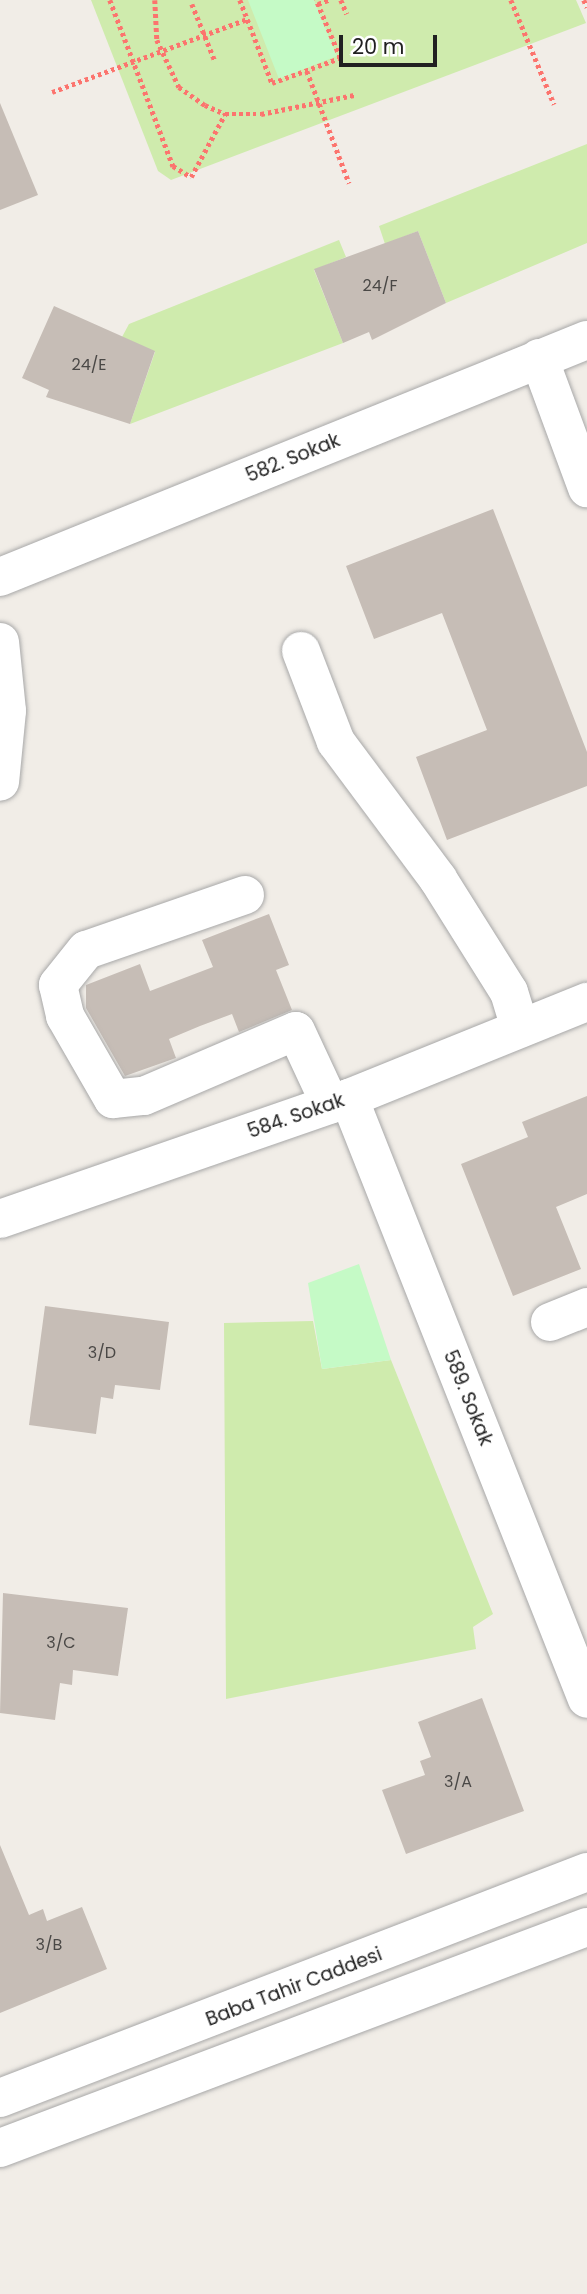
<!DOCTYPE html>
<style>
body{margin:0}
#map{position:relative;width:587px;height:2294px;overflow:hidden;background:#f1ede7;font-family:Poppins,sans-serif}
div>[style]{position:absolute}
.grass>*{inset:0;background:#cfebad}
.park>*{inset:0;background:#c5fac6}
.building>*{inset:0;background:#c6bdb6}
.path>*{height:4.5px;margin-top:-2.25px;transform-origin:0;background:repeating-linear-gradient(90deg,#fc746e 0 3.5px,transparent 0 7px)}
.roads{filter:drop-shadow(0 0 2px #a8a8a8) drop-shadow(0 0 2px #a8a8a8)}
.minor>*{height:38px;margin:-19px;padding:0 19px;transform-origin:19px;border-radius:19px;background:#fff}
span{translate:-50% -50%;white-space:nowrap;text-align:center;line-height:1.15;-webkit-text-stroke:6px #fff;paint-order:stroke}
.number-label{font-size:16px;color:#4a4846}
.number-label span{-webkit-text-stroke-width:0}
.street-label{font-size:19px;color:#212121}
.scale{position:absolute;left:339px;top:35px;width:98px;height:32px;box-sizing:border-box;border:4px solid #212121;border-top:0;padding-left:9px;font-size:21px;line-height:24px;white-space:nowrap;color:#212121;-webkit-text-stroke:5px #fff;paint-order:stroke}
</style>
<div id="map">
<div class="grass">
<div style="clip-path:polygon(91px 0,576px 0,586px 23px,171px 180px,158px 171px)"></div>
<div style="clip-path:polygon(587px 144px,587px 243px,446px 303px,418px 231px,385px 244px,379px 226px)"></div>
<div style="clip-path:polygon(339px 240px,346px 257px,314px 270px,343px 343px,130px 424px,155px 352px,122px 337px,129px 324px)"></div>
<div style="clip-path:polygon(313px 1321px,322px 1369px,391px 1360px,493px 1614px,473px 1627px,476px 1649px,226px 1699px,224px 1323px)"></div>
</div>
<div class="park">
<div style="clip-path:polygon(248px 0,314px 0,337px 56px,279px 79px)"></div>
<div style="clip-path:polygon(359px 1264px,391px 1360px,322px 1369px,308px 1283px)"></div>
</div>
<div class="building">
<div style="clip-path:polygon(0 103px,38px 195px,0 210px)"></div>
<div style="clip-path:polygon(418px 231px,446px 303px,372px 340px,369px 332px,343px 343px,314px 269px)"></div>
<div style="clip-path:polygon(54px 306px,155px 351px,130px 424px,46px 397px,49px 390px,22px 378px)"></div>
<div style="clip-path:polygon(493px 509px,587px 752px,587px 786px,447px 840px,416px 757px,487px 730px,442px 613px,374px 639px,346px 566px)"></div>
<div style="clip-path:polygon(269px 914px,289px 965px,276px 970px,292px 1010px,239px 1032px,232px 1014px,200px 1026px,169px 1039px,176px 1058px,125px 1076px,86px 1008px,86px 985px,140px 964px,150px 991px,213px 967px,202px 940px)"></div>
<div style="clip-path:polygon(587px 1096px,587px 1194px,556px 1207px,581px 1269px,513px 1296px,461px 1164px,528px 1137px,522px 1122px)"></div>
<div style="clip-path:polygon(45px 1306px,169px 1322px,160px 1390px,115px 1385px,113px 1399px,101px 1397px,96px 1434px,29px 1425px)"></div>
<div style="clip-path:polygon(3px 1593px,128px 1608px,118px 1676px,73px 1670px,72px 1685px,60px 1683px,55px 1720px,0 1713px)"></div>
<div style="clip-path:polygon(482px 1698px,524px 1811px,406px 1854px,382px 1790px,425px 1775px,420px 1761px,431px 1757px,418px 1722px)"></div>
<div style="clip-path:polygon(0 1845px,29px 1915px,43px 1909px,47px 1921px,82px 1907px,107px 1969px,0 2013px)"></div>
</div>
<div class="path">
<div style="left:110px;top:0;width:178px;rotate:69.2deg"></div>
<div style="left:173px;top:166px;width:21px;rotate:31deg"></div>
<div style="left:191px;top:177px;width:72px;rotate:-61.6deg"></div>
<div style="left:155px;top:0;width:40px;rotate:87.1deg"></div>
<div style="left:157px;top:40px;width:52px;rotate:64.9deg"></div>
<div style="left:179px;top:87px;width:32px;rotate:35deg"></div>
<div style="left:205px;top:105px;width:22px;rotate:24deg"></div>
<div style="left:225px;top:114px;width:36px"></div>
<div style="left:261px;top:114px;width:95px;rotate:-11.5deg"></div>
<div style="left:240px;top:0;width:89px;rotate:68.9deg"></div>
<div style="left:272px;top:83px;width:72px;rotate:-20.2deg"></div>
<div style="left:340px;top:58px;width:63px;rotate:-112.5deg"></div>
<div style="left:341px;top:0;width:15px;rotate:67deg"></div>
<div style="left:511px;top:0;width:113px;rotate:67.5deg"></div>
<div style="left:584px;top:0;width:8px;rotate:67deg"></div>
<div style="left:192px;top:4px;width:61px;rotate:68deg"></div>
<div style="left:318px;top:4px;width:11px;rotate:-22deg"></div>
<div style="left:307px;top:71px;width:120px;rotate:69.4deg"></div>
<div style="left:52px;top:92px;width:208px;rotate:-20.5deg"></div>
</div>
<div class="roads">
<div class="minor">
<div style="left:539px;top:358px;width:139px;rotate:69.7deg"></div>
<div style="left:0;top:577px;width:633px;rotate:-21.99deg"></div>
<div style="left:0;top:642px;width:69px;rotate:84.2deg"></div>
<div style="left:7px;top:711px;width:71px;rotate:95.6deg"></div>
<div style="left:301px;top:651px;width:97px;rotate:69deg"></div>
<div style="left:336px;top:742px;width:171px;rotate:53.3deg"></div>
<div style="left:438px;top:879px;width:133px;rotate:57.9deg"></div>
<div style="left:509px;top:992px;width:38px;rotate:73deg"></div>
<div style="left:245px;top:895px;width:168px;rotate:160.9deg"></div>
<div style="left:86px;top:950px;width:45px;rotate:128.7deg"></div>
<div style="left:58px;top:985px;width:32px;rotate:77deg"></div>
<div style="left:65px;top:1016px;width:96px;rotate:60deg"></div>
<div style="left:113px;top:1099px;width:31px;rotate:-6deg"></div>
<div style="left:144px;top:1096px;width:165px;rotate:-23.2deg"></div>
<div style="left:296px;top:1031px;width:81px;rotate:65deg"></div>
<div style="left:349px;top:1098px;width:646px;rotate:68.4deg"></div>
<div style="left:0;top:1219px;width:369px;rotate:-19.1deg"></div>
<div style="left:349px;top:1098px;width:257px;rotate:-22deg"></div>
<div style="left:550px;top:1322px;width:40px;rotate:-22deg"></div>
<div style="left:0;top:2098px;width:629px;rotate:-21.06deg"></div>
<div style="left:0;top:2148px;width:627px;rotate:-20.63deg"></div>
</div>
</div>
<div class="number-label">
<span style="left:380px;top:286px">24/F</span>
<span style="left:89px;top:365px">24/E</span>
<span style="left:102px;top:1353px">3/D</span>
<span style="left:61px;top:1643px">3/C</span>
<span style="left:458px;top:1782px">3/A</span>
<span style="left:49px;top:1945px">3/B</span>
</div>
<div class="street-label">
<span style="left:293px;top:458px;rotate:-22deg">582. Sokak</span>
<span style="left:296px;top:1116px;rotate:-19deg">584. Sokak</span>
<span style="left:468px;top:1398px;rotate:68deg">589. Sokak</span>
<span style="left:294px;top:1987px;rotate:-21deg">Baba Tahir Caddesi</span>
</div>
<div class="scale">20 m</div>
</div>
